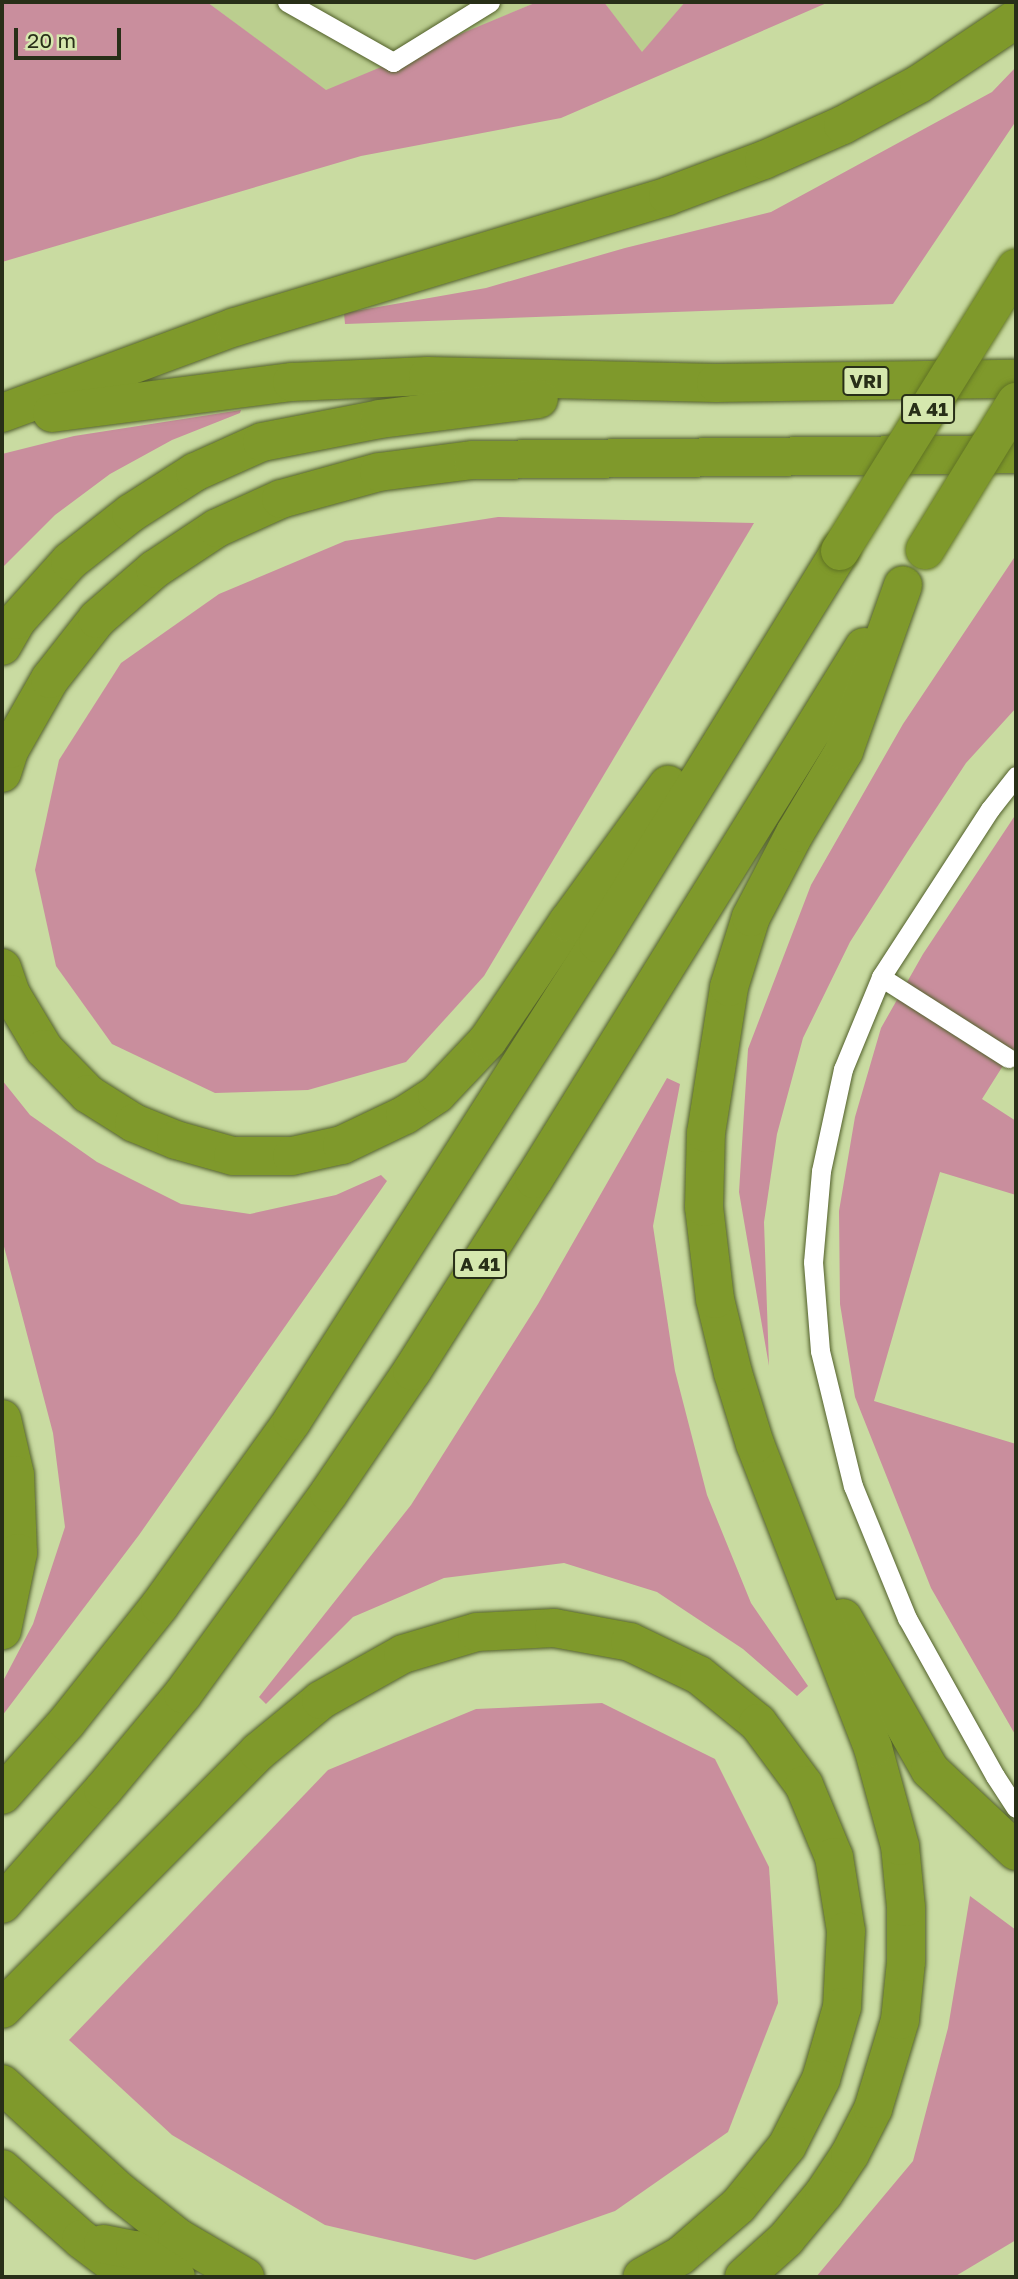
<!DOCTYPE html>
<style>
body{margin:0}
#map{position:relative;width:1018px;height:2279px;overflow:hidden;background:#c9dba1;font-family:"Golos Text",sans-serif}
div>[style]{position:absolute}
.built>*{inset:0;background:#bbce8f}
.green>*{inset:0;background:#c98e9d}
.roads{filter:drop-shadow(0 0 2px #52602b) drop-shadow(0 0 2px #52602b)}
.service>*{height:19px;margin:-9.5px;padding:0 9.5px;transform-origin:9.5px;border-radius:9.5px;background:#fff}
.motorway>*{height:38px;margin:-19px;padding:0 19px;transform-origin:19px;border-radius:19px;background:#7f992b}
.bridges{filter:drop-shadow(0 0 2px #617424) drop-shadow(0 0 2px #617424)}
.motorway-bridge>*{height:38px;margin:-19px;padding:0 19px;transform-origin:19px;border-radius:19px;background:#7f992b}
span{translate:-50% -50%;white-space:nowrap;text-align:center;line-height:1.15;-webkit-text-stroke:7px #d6e8ae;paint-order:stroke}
.shield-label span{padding:2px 5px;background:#d6e8ae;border:2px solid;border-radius:5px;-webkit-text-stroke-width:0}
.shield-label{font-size:19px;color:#282f18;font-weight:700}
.frame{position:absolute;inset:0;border:4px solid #282f18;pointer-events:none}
.scale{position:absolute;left:14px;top:28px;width:107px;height:32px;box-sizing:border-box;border:4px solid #282f18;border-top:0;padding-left:9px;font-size:21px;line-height:24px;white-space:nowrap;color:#282f18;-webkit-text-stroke:5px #d6e8ae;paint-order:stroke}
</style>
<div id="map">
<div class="built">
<div style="clip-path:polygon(207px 2px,537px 2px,326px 91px)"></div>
<div style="clip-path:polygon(604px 2px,685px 2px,642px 53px)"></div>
</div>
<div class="green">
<div style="clip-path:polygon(2px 2px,207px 2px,326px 90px,537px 2px,604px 2px,642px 52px,685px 2px,829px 2px,561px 118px,361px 156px,2px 262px)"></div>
<div style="clip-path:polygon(1016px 67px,1016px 121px,893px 304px,345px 324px,344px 313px,486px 288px,625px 248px,771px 212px,992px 92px)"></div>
<div style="clip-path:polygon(241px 410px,240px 413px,172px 440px,110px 474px,55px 515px,2px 568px,2px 454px,74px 436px)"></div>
<div style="clip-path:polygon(498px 517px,754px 523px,484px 976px,406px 1062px,308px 1090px,215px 1093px,112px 1044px,56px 966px,35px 870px,59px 760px,121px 663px,219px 594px,345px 541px)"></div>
<div style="clip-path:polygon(1016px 555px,1016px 708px,966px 763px,908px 851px,850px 942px,803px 1038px,777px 1134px,764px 1222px,769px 1366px,739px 1192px,748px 1049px,811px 885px,903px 724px)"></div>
<div style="clip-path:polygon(1016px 814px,1016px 1045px,982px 1099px,1016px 1121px,1016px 1195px,940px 1172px,874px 1401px,1016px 1444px,1016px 1736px,931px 1588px,855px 1397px,840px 1304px,839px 1211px,855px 1117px,881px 1028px,923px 954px)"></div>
<div style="clip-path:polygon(667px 1078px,680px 1084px,653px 1226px,675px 1371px,707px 1495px,751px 1603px,808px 1686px,797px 1696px,743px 1649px,657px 1592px,564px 1563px,444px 1578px,353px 1617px,266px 1704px,259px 1697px,411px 1505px,538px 1304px)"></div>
<div style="clip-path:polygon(2px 1080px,30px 1115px,97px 1162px,181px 1204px,250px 1214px,336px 1195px,381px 1175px,387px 1181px,139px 1535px,2px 1716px,2px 1683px,33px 1624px,65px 1527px,53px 1433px,2px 1239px)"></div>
<div style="clip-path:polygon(602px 1703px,715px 1759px,769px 1867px,778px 2003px,728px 2132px,615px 2211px,475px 2260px,325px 2225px,172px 2135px,69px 2040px,328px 1770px,476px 1709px)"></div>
<div style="clip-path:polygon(970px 1896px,1016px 1930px,1016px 2240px,954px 2277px,816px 2277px,913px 2161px,948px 2028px)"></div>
</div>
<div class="roads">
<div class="service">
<div style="left:287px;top:2px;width:122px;rotate:29.5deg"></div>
<div style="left:393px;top:62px;width:114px;rotate:-31.7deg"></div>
<div style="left:1016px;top:776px;width:42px;rotate:128.2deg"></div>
<div style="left:990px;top:809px;width:200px;rotate:123deg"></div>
<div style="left:881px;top:977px;width:100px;rotate:112.4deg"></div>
<div style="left:843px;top:1069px;width:104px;rotate:102.2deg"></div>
<div style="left:821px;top:1171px;width:91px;rotate:95deg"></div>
<div style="left:813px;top:1262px;width:89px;rotate:85.5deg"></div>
<div style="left:820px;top:1351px;width:139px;rotate:76.3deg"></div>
<div style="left:853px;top:1486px;width:143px;rotate:67.8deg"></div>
<div style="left:907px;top:1618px;width:181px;rotate:60.9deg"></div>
<div style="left:995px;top:1776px;width:38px;rotate:57deg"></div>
<div style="left:881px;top:977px;width:151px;rotate:32.5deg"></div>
</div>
<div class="motorway">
<div style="left:2px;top:413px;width:248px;rotate:-20.3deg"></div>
<div style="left:235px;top:327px;width:452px;rotate:-16.8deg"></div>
<div style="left:668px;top:196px;width:103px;rotate:-20.6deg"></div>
<div style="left:764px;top:160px;width:86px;rotate:-23.9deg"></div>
<div style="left:843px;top:125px;width:86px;rotate:-28.3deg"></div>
<div style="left:919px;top:84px;width:117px;rotate:-33.8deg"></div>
<div style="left:52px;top:413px;width:242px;rotate:-7.4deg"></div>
<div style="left:292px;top:382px;width:136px;rotate:-2.5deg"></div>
<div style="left:428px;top:376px;width:288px;rotate:1.4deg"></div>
<div style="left:716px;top:383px;width:300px;rotate:-0.8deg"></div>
<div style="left:2px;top:646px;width:30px;rotate:-60deg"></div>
<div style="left:17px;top:620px;width:79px;rotate:-48.1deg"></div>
<div style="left:70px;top:561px;width:78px;rotate:-38.2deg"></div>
<div style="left:131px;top:513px;width:76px;rotate:-32.6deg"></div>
<div style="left:195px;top:472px;width:73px;rotate:-24.1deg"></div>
<div style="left:262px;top:442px;width:120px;rotate:-11deg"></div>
<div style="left:380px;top:419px;width:160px;rotate:-7.2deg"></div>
<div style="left:2px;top:773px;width:25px;rotate:-72deg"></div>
<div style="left:10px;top:749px;width:81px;rotate:-60.3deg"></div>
<div style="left:50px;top:679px;width:76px;rotate:-51.9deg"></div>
<div style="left:97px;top:619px;width:77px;rotate:-40.8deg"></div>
<div style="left:155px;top:569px;width:74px;rotate:-33.5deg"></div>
<div style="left:217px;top:528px;width:70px;rotate:-24.4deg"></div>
<div style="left:281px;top:499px;width:102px;rotate:-15.4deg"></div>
<div style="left:379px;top:472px;width:95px;rotate:-7.3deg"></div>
<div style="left:473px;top:460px;width:543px;rotate:-0.63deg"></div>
<div style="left:2px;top:968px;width:28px;rotate:71deg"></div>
<div style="left:11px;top:994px;width:64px;rotate:59deg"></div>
<div style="left:44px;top:1049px;width:63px;rotate:45.6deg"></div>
<div style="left:88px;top:1094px;width:54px;rotate:32.2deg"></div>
<div style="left:134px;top:1123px;width:45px;rotate:22deg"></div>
<div style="left:176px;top:1140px;width:59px;rotate:15.7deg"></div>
<div style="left:233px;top:1156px;width:59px"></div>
<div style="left:292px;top:1156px;width:51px;rotate:-12.4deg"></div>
<div style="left:342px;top:1145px;width:70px;rotate:-25.5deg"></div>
<div style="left:405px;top:1115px;width:38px;rotate:-33deg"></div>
<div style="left:437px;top:1094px;width:74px;rotate:-46.6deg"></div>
<div style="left:488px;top:1040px;width:143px;rotate:-55.9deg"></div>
<div style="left:568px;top:922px;width:170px;rotate:-53.9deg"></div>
<div style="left:2px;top:1419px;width:57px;rotate:76.9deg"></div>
<div style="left:15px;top:1475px;width:78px;rotate:87.8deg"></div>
<div style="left:18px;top:1553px;width:79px;rotate:101.7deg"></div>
<div style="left:843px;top:1618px;width:175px;rotate:60.2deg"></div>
<div style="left:930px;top:1770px;width:118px;rotate:43.3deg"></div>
<div style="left:2px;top:1795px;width:98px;rotate:-48.3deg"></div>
<div style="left:67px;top:1722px;width:149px;rotate:-51.5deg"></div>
<div style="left:160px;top:1605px;width:226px;rotate:-54.3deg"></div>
<div style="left:292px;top:1421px;width:568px;rotate:-57.37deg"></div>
<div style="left:598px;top:943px;width:461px;rotate:-58.3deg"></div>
<div style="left:2px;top:1904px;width:152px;rotate:-48.5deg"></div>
<div style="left:103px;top:1790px;width:125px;rotate:-50.2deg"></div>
<div style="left:183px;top:1694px;width:248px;rotate:-54deg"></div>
<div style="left:329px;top:1493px;width:148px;rotate:-55.8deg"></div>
<div style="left:412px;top:1371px;width:227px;rotate:-57.6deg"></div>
<div style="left:534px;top:1179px;width:626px;rotate:-58.19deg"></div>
<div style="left:2px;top:2009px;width:363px;rotate:-45.1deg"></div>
<div style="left:258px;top:1752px;width:82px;rotate:-39.5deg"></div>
<div style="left:321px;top:1700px;width:94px;rotate:-29.3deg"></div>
<div style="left:403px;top:1654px;width:77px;rotate:-16.6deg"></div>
<div style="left:477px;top:1632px;width:77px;rotate:-3deg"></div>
<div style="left:554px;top:1628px;width:77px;rotate:10.4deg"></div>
<div style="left:630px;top:1642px;width:76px;rotate:25.6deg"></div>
<div style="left:699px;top:1675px;width:76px;rotate:39.1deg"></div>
<div style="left:758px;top:1723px;width:77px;rotate:53.4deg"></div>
<div style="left:804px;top:1785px;width:78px;rotate:67.4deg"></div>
<div style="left:834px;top:1857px;width:75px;rotate:80.8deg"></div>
<div style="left:846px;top:1931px;width:76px;rotate:93deg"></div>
<div style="left:842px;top:2007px;width:75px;rotate:106.3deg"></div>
<div style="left:821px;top:2079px;width:75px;rotate:116.9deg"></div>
<div style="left:787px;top:2146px;width:77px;rotate:129.2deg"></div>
<div style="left:738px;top:2206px;width:77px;rotate:139.2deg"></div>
<div style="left:680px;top:2256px;width:43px;rotate:151.1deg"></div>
<div style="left:2px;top:2084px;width:160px;rotate:42.5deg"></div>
<div style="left:120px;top:2192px;width:73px;rotate:38.3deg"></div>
<div style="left:177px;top:2237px;width:79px;rotate:30.5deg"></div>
<div style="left:2px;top:2169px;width:106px;rotate:41.5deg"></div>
<div style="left:81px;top:2239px;width:63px;rotate:37.2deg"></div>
<div style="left:103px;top:2244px;width:33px;rotate:11deg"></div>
<div style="left:135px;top:2250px;width:49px;rotate:33.4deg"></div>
<div style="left:744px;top:2277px;width:57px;rotate:-42.1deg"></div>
<div style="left:786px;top:2239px;width:60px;rotate:-50.4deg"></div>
<div style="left:824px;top:2193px;width:47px;rotate:-56.3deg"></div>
<div style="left:850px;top:2154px;width:51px;rotate:-62.9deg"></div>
<div style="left:873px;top:2109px;width:93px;rotate:-73.1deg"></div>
<div style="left:900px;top:2020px;width:58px;rotate:-84.1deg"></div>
<div style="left:906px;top:1962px;width:55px;rotate:-90deg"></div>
<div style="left:906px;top:1907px;width:61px;rotate:-95.6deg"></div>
<div style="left:900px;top:1846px;width:102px;rotate:-105.4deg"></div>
<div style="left:873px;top:1748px;width:326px;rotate:-111.2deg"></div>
<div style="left:755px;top:1444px;width:74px;rotate:-107.2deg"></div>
<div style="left:733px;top:1373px;width:76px;rotate:-103.7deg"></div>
<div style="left:715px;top:1299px;width:93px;rotate:-96.8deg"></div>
<div style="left:704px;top:1207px;width:74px;rotate:-88.5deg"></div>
<div style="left:706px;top:1133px;width:148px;rotate:-81deg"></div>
<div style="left:729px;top:987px;width:73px;rotate:-72.6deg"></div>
<div style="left:751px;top:917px;width:95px;rotate:-62.4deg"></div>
<div style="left:795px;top:833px;width:96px;rotate:-59.1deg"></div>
<div style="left:844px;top:751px;width:176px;rotate:-70.4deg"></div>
</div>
</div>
<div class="bridges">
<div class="motorway-bridge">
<div style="left:925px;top:550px;width:174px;rotate:-58.4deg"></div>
<div style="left:840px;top:551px;width:333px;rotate:-58.1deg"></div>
</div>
</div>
<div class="shield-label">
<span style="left:866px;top:381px">VRI</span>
<span style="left:928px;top:409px">A 41</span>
<span style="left:480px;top:1264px">A 41</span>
</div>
<div class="frame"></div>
<div class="scale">20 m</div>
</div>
